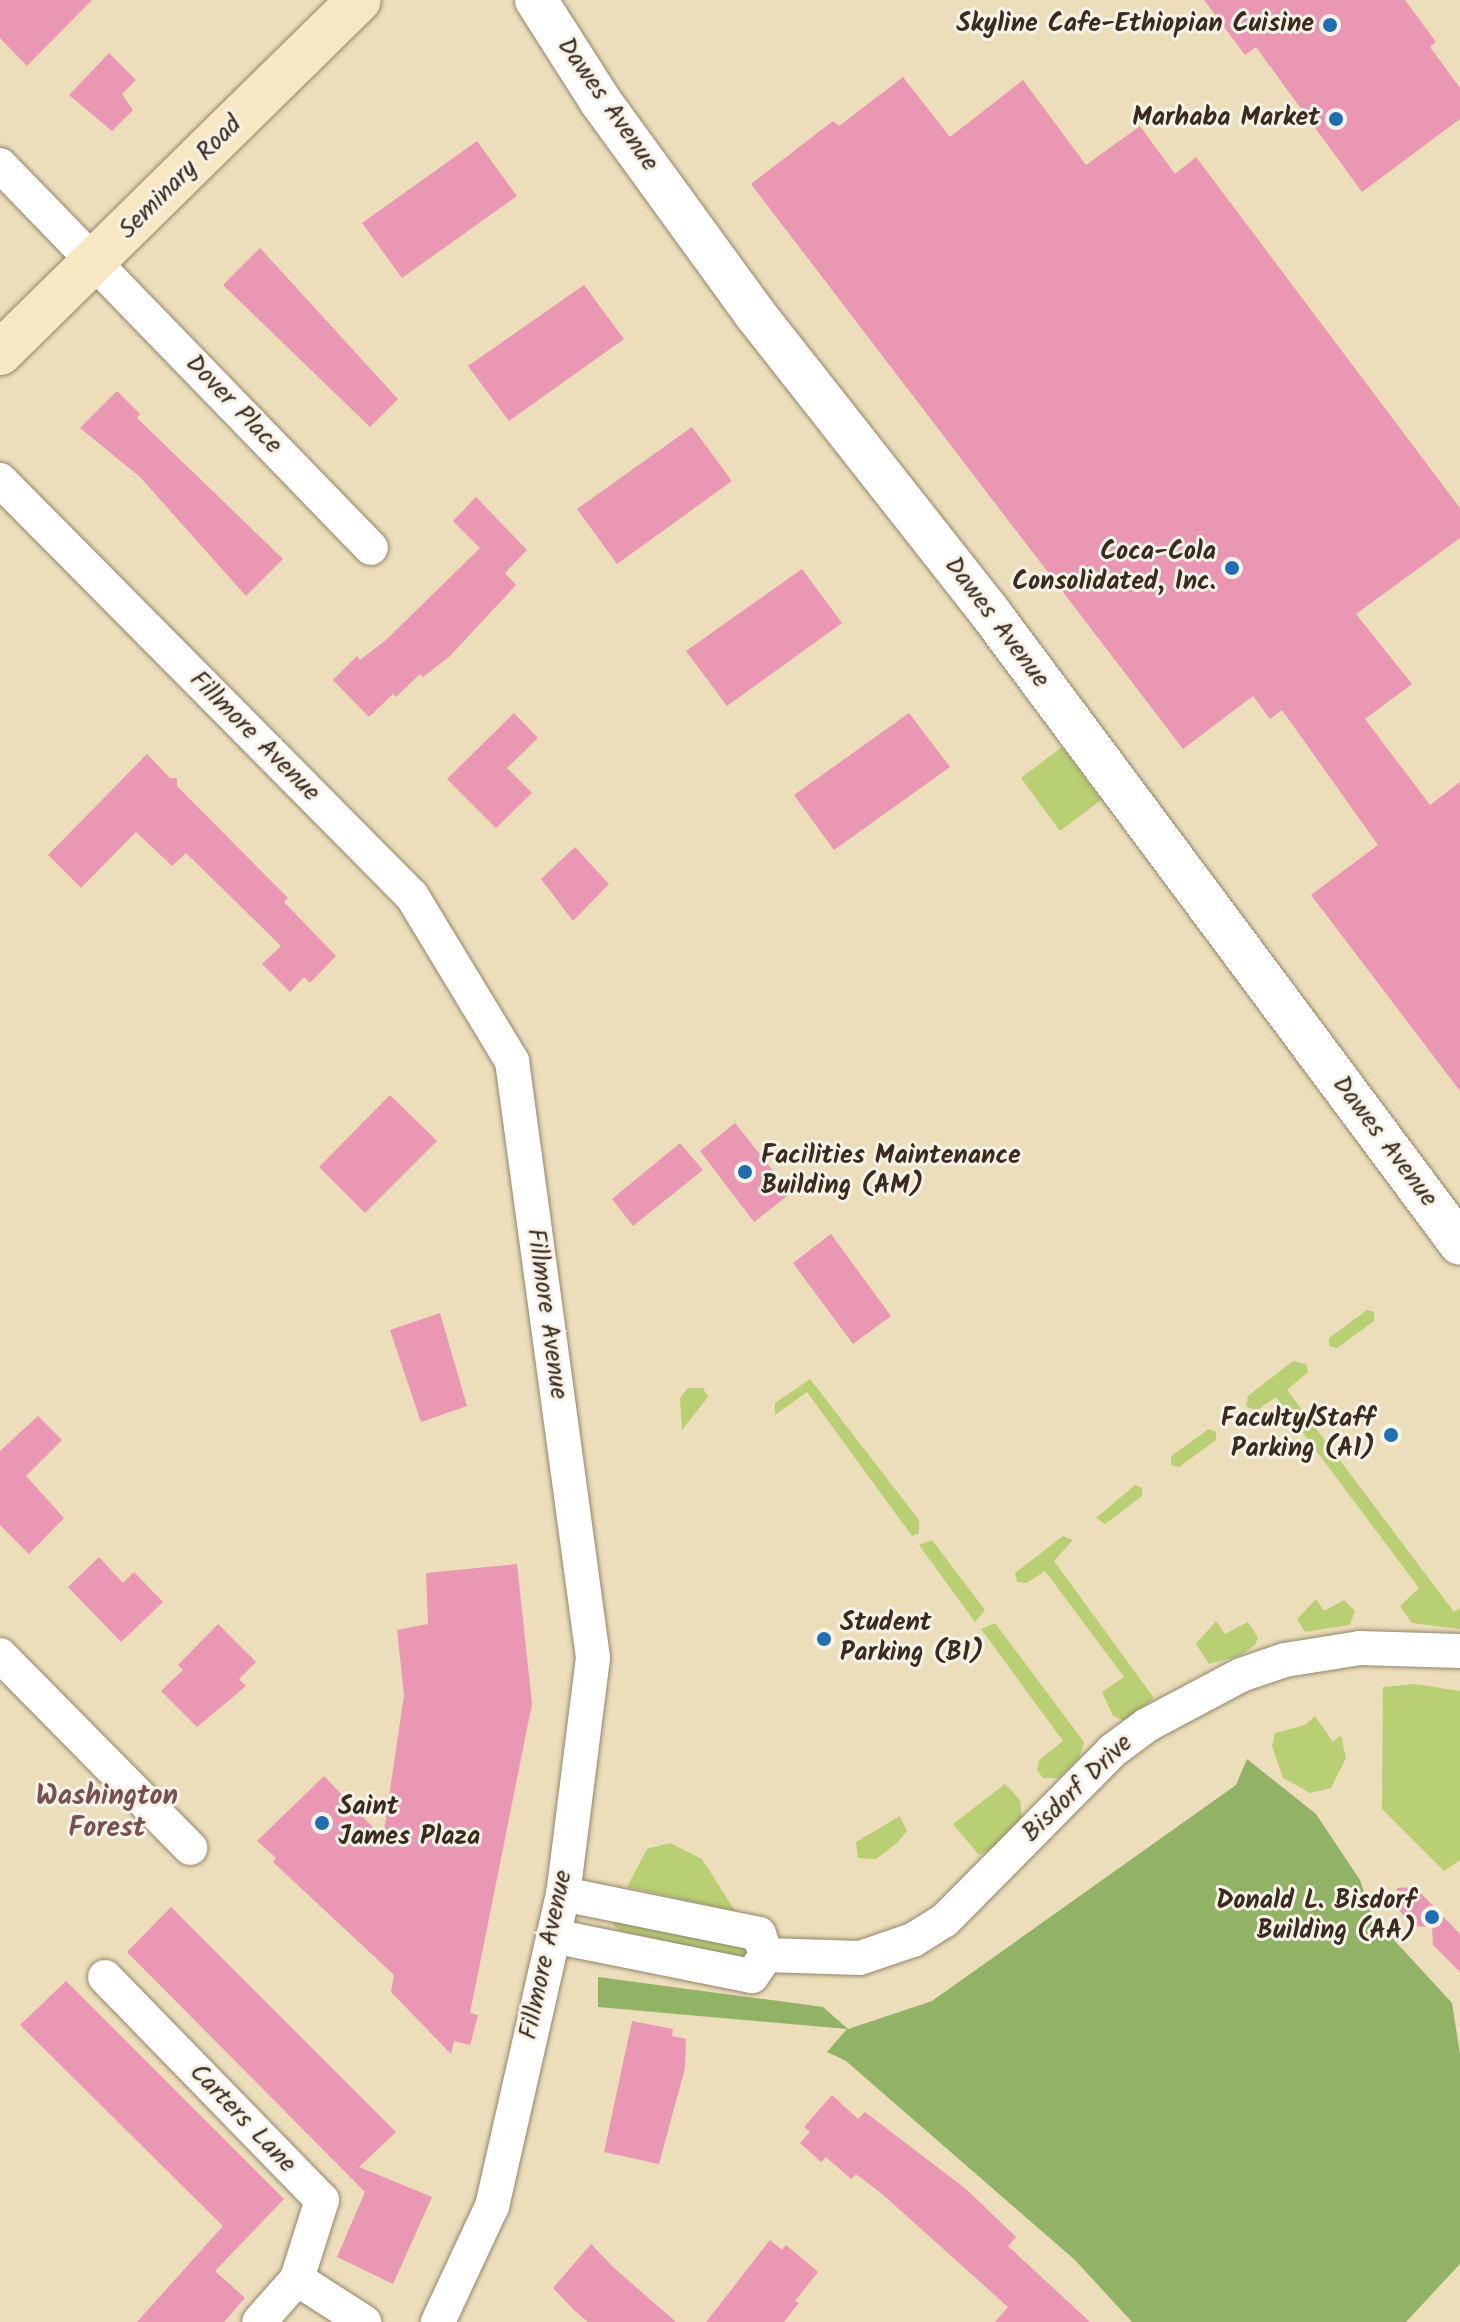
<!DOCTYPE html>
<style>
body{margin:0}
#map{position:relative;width:1460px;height:2322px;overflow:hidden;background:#ecdebb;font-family:Kalam,sans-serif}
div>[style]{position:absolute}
.green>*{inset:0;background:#b8cf73}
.forest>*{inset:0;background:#92b265}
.building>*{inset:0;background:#ea97b4}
.roads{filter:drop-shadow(0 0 2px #94846c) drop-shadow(0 0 2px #94846c)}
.minor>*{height:34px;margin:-17px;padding:0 17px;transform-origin:17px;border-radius:17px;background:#fff}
.tertiary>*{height:42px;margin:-21px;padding:0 21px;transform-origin:21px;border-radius:21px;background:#fff}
.secondary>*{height:44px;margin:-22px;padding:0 22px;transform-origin:22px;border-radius:22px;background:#f7e8c3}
.dots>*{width:22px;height:22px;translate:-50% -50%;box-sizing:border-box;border:4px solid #f7f3e8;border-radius:50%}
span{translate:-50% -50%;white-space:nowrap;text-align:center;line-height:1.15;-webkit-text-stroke:6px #f7f3e8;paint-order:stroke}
.poi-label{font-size:26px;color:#3b2a1e;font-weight:700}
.right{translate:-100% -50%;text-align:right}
.left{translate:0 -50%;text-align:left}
.street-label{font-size:26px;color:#3b2a1e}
.neighbourhood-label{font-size:28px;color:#785052;font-weight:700}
</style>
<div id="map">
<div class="green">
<div style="clip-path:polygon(1062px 747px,1101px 800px,1060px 831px,1021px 778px)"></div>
<div style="clip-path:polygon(1367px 1310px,1374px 1312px,1374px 1321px,1337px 1348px,1329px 1346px,1329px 1338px)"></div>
<div style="clip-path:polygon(1293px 1361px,1306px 1364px,1308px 1372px,1287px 1390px,1454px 1612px,1460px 1608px,1460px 1629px,1412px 1623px,1400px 1606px,1419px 1588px,1276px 1397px,1256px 1411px,1246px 1406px,1248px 1396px)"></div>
<div style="clip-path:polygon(810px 1379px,919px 1520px,919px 1533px,912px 1536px,807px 1392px,775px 1415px,775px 1403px)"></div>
<div style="clip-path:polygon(688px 1388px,703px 1388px,708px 1397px,682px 1430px,680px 1398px)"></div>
<div style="clip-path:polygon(1209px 1429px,1216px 1432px,1216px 1440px,1179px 1467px,1171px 1465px,1171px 1456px)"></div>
<div style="clip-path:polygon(1135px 1485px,1142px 1488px,1142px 1496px,1105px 1524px,1096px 1518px)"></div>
<div style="clip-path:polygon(1063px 1536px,1073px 1540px,1054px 1561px,1154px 1698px,1125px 1721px,1113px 1716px,1102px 1692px,1124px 1677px,1045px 1571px,1027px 1583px,1017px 1582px,1015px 1573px)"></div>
<div style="clip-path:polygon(932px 1540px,985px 1610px,975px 1622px,919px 1545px)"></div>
<div style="clip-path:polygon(1316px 1599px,1324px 1611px,1344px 1600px,1355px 1611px,1350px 1625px,1305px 1632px,1297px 1619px)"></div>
<div style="clip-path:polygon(1216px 1621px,1225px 1634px,1248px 1622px,1258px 1638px,1255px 1645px,1241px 1655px,1209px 1664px,1196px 1644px)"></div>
<div style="clip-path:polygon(995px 1623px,1084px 1742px,1080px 1757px,1059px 1778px,1043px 1778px,1037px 1770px,1039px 1760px,1063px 1741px,981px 1629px)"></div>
<div style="clip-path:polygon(1415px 1684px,1460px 1691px,1460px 1860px,1444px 1871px,1382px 1809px,1383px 1687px)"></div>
<div style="clip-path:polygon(1315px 1716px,1333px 1742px,1341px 1735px,1346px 1758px,1331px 1788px,1310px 1793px,1283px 1778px,1272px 1746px,1275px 1733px,1305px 1725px)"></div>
<div style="clip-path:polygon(1005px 1784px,1020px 1800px,1022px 1818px,997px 1845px,979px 1855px,953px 1824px)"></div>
<div style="clip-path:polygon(900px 1816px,907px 1831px,897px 1843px,876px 1859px,858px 1858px,856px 1842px)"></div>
<div style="clip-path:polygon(670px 1843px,702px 1859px,735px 1911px,627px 1887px,647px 1849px)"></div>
<div style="clip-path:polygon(615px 1918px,743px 1944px,749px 1952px,739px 1959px,619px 1930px,613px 1925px)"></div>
</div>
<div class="forest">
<div style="clip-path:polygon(1247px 1759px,1316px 1814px,1360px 1880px,1372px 1916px,1452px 2003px,1460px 2054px,1460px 2264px,1406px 2322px,1132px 2322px,1075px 2260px,846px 2061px,827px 2052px,847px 2029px,598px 2007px,598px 1977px,823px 2007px,848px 2029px,932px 2001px,1236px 1785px)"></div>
</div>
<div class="building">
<div style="clip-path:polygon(0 0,92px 0,27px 66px,0 38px)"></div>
<div style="clip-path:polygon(1204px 0,1405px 0,1436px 42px,1430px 47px,1460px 88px,1460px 119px,1362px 192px,1256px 47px,1245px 55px)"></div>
<div style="clip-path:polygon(109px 53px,136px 80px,122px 94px,133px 110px,112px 131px,69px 95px)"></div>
<div style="clip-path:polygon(903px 77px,950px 137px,1023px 80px,1086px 165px,1140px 126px,1175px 174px,1196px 157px,1460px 508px,1460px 538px,1356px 614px,1412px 684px,1365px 719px,1430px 805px,1460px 782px,1460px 1091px,1311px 895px,1378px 845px,1282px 710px,1270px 719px,1253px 696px,1183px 749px,751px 184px,833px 121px,839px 126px)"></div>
<div style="clip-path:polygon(477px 141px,517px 196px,402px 278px,362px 223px)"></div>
<div style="clip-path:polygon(260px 248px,398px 399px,370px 427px,223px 285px)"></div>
<div style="clip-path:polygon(584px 285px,624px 339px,509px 421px,468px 366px)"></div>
<div style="clip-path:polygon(117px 391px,140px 414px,137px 418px,283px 559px,246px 596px,140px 477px,80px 428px)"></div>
<div style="clip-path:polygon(692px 427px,732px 481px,617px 564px,577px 509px)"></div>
<div style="clip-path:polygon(476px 497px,527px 550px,505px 573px,516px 585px,450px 656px,423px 677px,420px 674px,396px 697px,393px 694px,369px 717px,333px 680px,357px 656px,360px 660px,386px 640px,480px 548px,453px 521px)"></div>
<div style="clip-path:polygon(802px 569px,842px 623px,727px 706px,686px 651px)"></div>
<div style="clip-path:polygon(514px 713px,538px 738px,507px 768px,532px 793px,496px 828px,447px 779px)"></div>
<div style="clip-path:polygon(909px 713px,950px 767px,834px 850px,794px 795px)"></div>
<div style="clip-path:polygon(147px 754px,170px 778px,177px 778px,177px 786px,288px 898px,284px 902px,336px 956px,310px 983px,304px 977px,290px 992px,262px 964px,281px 946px,186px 853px,172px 866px,136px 832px,81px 888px,48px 855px)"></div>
<div style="clip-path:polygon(575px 847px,609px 884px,573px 921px,541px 879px)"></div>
<div style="clip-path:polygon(390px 1095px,437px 1141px,365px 1213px,319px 1167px)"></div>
<div style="clip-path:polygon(735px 1123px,791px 1193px,754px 1222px,700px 1151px)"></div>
<div style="clip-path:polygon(680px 1143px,703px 1170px,633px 1226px,612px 1199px)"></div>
<div style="clip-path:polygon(831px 1234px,891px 1316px,853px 1344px,793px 1263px)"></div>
<div style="clip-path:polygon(440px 1313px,467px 1406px,421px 1422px,390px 1330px)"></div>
<div style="clip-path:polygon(38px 1416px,62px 1440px,26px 1476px,64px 1518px,29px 1554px,0 1525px,0 1451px)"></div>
<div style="clip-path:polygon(99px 1557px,123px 1583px,134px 1572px,163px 1602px,121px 1642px,68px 1587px)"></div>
<div style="clip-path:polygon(517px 1564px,532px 1704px,470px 2013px,478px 2015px,470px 2045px,454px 2041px,451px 2054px,391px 1992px,394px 1975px,273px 1862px,276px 1858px,257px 1841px,324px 1776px,383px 1838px,404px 1695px,397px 1630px,428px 1624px,426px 1573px)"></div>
<div style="clip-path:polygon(218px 1624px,256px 1662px,239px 1679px,246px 1686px,197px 1727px,161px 1691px,183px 1670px,178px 1665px)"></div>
<div style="clip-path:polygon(1415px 1887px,1460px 1934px,1460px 1972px,1433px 1945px,1432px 1927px,1413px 1926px,1396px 1907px,1397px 1888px)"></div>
<div style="clip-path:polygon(171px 1907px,396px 2132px,359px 2167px,432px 2197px,393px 2284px,337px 2257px,365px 2192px,127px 1952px)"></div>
<div style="clip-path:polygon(66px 1981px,284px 2199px,215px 2271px,245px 2298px,224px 2322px,137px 2322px,223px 2226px,20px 2025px)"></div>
<div style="clip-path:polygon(632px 2021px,673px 2029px,672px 2036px,686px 2039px,685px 2068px,659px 2164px,604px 2152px)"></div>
<div style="clip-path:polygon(832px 2095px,858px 2119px,865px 2112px,966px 2189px,1016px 2237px,1008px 2246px,1090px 2322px,995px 2322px,1008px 2307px,881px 2193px,856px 2174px,851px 2179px,826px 2157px,821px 2162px,800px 2143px,810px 2132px,804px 2127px)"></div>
<div style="clip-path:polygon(770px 2240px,782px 2250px,786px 2245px,818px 2272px,795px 2301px,799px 2303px,784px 2322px,706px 2322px)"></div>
<div style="clip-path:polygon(591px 2244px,613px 2267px,676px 2322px,588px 2322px,575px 2311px,553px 2288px)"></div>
</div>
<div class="roads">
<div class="minor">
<div style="left:0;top:165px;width:533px;rotate:45.91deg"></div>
<div style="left:0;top:480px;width:585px;rotate:45.28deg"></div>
<div style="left:412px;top:896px;width:193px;rotate:58.8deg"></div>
<div style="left:512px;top:1061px;width:602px;rotate:82.27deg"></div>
<div style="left:593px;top:1658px;width:238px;rotate:97.2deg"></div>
<div style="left:563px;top:1894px;width:320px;rotate:102.8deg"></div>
<div style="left:492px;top:2206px;width:128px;rotate:115deg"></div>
<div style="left:0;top:1655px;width:271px;rotate:45.4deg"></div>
<div style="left:563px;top:1894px;width:200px;rotate:11.5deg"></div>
<div style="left:759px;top:1934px;width:22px;rotate:72deg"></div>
<div style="left:553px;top:1936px;width:203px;rotate:11.4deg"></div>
<div style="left:752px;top:1976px;width:25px;rotate:-56deg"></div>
<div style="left:766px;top:1955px;width:94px;rotate:1.8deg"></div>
<div style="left:860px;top:1958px;width:56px;rotate:-18.8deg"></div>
<div style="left:913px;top:1940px;width:36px;rotate:-32deg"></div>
<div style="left:944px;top:1921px;width:239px;rotate:-45.3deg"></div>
<div style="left:1112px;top:1751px;width:44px;rotate:-36.6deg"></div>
<div style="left:1147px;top:1725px;width:106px;rotate:-28deg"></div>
<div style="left:1241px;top:1675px;width:46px;rotate:-18.8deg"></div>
<div style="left:1285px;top:1660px;width:76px;rotate:-9.1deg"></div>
<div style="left:1360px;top:1648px;width:100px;rotate:1.7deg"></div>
<div style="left:105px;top:1977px;width:311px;rotate:45.8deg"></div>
<div style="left:322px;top:2200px;width:83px;rotate:107.6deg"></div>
<div style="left:297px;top:2279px;width:57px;rotate:131.5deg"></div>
<div style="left:297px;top:2279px;width:80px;rotate:32.7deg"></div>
</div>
<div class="tertiary">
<div style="left:536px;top:0;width:121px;rotate:57.5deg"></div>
<div style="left:601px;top:102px;width:262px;rotate:54deg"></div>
<div style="left:755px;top:314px;width:377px;rotate:51.8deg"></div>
<div style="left:988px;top:610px;width:790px;rotate:53.33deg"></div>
</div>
<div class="secondary">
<div style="left:0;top:353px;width:503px;rotate:-44.52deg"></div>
</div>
</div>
<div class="dots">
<div style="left:1330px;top:25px;background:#1f6fb2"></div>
<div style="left:1336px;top:119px;background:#1f6fb2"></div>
<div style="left:1232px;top:568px;background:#1f6fb2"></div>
<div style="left:745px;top:1172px;background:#1f6fb2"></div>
<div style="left:1391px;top:1435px;background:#1f6fb2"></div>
<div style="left:824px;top:1639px;background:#1f6fb2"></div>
<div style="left:322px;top:1823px;background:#1f6fb2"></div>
<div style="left:1432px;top:1917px;background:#1f6fb2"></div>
</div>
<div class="poi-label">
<span class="right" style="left:1314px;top:25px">Skyline Cafe-Ethiopian Cuisine</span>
<span class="right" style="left:1320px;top:119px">Marhaba Market</span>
<span class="right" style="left:1216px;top:568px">Coca-Cola<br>Consolidated, Inc.</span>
<span class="left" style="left:761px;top:1172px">Facilities Maintenance<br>Building (AM)</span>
<span class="right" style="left:1375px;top:1435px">Faculty/Staff<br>Parking (A1)</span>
<span class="left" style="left:840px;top:1639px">Student<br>Parking (B1)</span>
<span class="left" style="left:338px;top:1823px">Saint<br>James Plaza</span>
<span class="right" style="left:1416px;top:1917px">Donald L. Bisdorf<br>Building (AA)</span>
</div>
<div class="street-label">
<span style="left:607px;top:105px;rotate:55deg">Dawes Avenue</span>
<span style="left:181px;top:178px;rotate:-45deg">Seminary Road</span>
<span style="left:233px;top:405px;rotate:46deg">Dover Place</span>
<span style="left:996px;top:623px;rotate:53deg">Dawes Avenue</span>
<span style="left:254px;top:737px;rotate:45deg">Fillmore Avenue</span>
<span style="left:1384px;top:1142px;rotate:53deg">Dawes Avenue</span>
<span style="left:546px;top:1314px;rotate:82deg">Fillmore Avenue</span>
<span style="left:1078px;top:1789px;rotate:-44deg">Bisdorf Drive</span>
<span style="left:547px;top:1955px;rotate:-78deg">Fillmore Avenue</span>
<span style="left:242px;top:2119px;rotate:46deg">Carters Lane</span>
</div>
<div class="neighbourhood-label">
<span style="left:107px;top:1813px">Washington<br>Forest</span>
</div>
</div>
